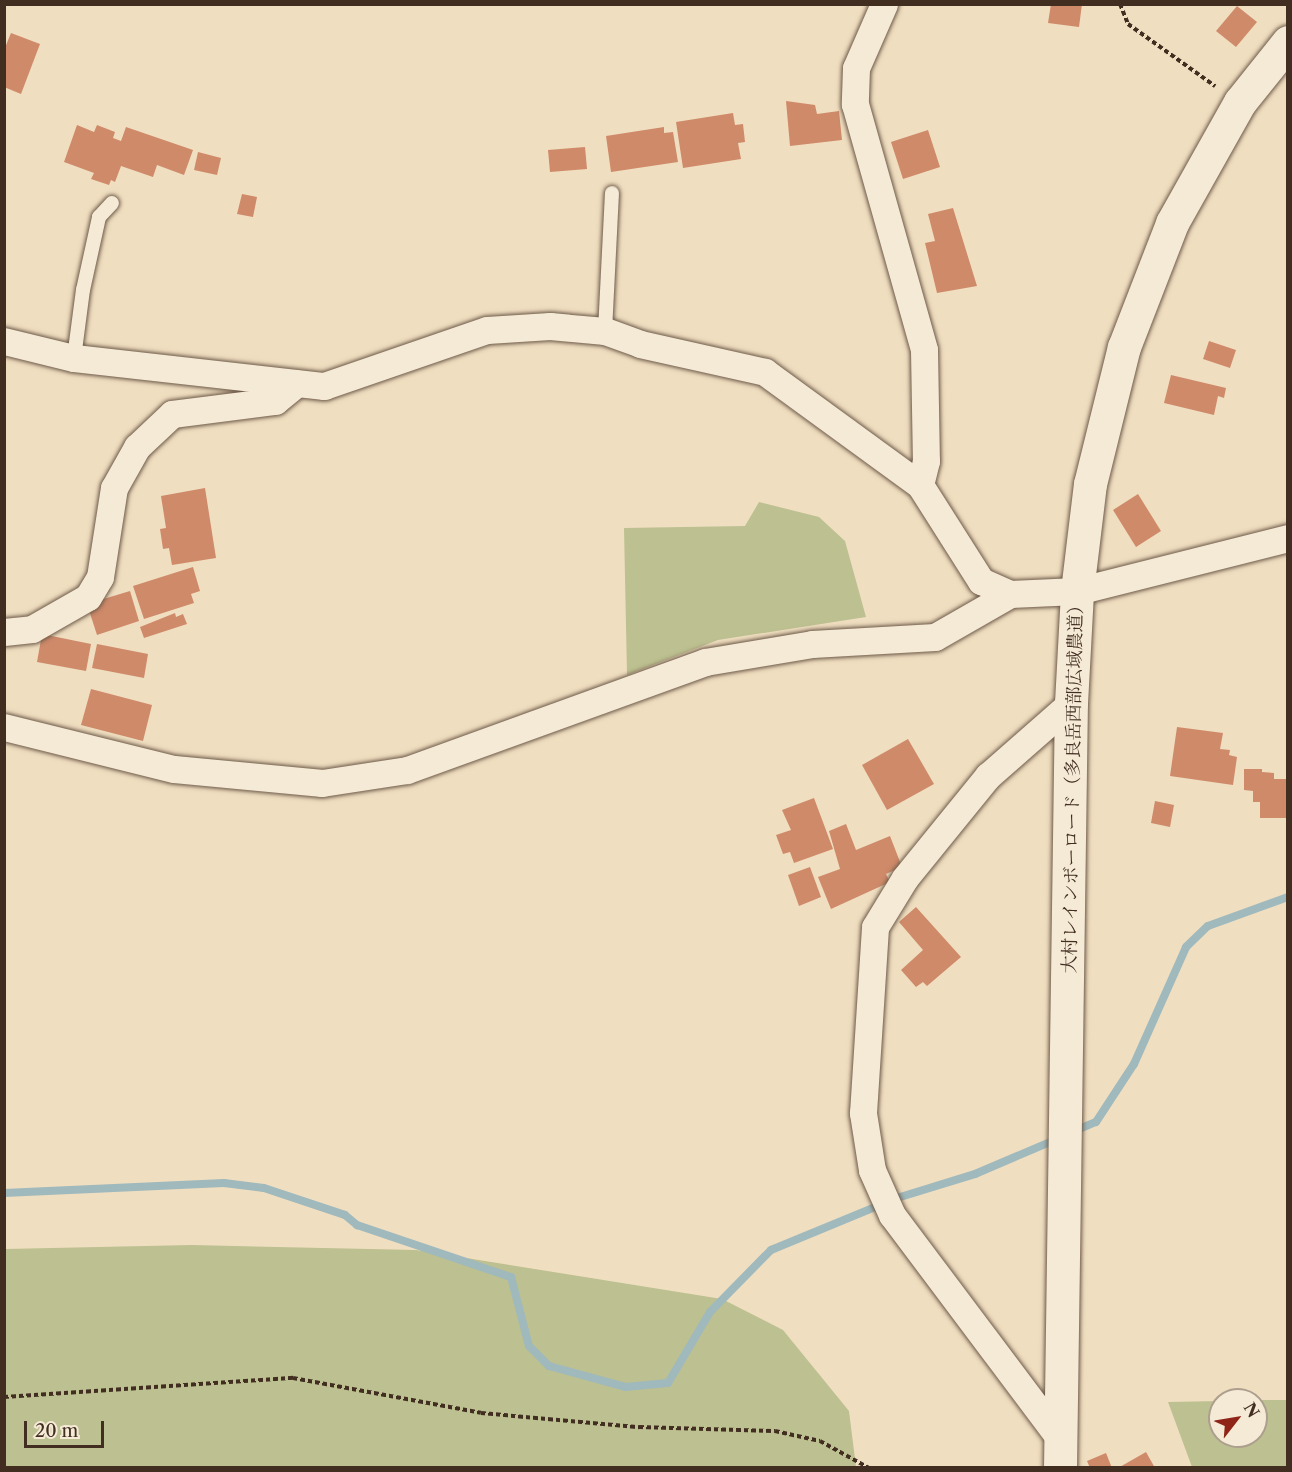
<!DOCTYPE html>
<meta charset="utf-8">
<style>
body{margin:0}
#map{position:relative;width:1292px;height:1472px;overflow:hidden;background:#f0dec0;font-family:"Libre Caslon Text","Noto Serif JP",serif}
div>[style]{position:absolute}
.green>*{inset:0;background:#bdc090}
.stream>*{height:8px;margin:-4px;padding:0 4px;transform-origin:4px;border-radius:4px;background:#9fb9bd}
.building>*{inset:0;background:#cf8a6a}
.path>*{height:4px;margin-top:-2px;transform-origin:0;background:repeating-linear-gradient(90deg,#412e21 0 4.5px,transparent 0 7.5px)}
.roads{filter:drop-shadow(0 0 2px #6d5a49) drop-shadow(0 0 2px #6d5a49)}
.lane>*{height:14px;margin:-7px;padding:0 7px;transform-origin:7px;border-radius:7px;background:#f5ead6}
.street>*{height:27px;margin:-13.5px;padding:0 13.5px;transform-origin:13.5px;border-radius:13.5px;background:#f5ead6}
.secondary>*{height:33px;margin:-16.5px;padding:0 16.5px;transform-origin:16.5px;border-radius:16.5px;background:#f5ead6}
span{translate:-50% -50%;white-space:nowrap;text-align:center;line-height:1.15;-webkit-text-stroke:6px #f5ead6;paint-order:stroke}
.street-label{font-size:18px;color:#412e21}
.frame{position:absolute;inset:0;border:6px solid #412e21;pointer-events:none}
.north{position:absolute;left:1208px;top:1388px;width:60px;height:60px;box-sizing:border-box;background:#f5ead6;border:2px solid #ad9f8e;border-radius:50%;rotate:59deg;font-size:16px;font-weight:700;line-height:24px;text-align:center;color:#412e21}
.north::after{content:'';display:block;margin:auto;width:21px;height:27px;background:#8f2418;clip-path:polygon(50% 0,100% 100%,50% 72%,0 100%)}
.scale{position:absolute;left:24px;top:1421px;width:80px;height:27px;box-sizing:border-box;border:3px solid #412e21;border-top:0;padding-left:8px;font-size:18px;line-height:21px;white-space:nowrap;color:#412e21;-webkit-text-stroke:4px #f5ead6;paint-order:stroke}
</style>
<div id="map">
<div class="green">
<div style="clip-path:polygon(759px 502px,819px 517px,845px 541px,866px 617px,718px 640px,627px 675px,624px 528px,745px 526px)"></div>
<div style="clip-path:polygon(192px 1245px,416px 1250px,722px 1299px,783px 1330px,849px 1411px,856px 1467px,5px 1467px,5px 1249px)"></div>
<div style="clip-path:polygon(1256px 1400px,1287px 1400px,1287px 1467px,1192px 1467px,1168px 1402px,1220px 1401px,1220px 1436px,1256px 1436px)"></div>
</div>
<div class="stream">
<div style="left:1072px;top:1132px;width:26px;rotate:-23deg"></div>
<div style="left:1096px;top:1122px;width:69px;rotate:-56.8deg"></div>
<div style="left:1134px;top:1064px;width:128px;rotate:-66deg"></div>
<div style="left:1186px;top:947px;width:30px;rotate:-44deg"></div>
<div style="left:1208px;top:926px;width:85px;rotate:-19.9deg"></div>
<div style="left:4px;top:1193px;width:220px;rotate:-2.6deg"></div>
<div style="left:224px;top:1183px;width:40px;rotate:7.1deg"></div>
<div style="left:264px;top:1188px;width:85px;rotate:18.4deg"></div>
<div style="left:345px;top:1215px;width:16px;rotate:40deg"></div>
<div style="left:357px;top:1225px;width:163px;rotate:18.7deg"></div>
<div style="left:511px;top:1277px;width:71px;rotate:75.4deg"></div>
<div style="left:529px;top:1346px;width:28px;rotate:45deg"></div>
<div style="left:549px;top:1366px;width:79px;rotate:15.4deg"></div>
<div style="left:625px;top:1387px;width:43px;rotate:-5.3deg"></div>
<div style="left:668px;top:1383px;width:82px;rotate:-59.4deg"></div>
<div style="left:710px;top:1312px;width:87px;rotate:-45.5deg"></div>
<div style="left:771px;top:1250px;width:136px;rotate:-22.4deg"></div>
<div style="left:897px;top:1198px;width:82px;rotate:-17.1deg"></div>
<div style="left:975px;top:1174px;width:89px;rotate:-23.1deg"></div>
</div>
<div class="building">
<div style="clip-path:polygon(1051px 4px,1082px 4px,1079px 27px,1048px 23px)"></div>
<div style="clip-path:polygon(1237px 6px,1257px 22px,1236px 47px,1216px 31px)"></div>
<div style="clip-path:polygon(11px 33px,40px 44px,21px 94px,4px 87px,4px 50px)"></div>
<div style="clip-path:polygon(786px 101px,815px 105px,817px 114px,839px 111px,842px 140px,790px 146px)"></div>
<div style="clip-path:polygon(733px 113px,735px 125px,743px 124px,745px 142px,738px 143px,741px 159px,683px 168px,676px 122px)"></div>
<div style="clip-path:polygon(77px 125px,94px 132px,97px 125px,115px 132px,113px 138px,121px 141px,126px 127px,193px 150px,184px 175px,157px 165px,153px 177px,121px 166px,115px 182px,111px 180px,109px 185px,91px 179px,94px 173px,64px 162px)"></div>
<div style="clip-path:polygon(664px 127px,664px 133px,673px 132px,678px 162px,611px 172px,606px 136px)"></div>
<div style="clip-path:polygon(928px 130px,940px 167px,903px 179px,891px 142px)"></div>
<div style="clip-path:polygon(585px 147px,587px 169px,550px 172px,548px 150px)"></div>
<div style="clip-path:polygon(198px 152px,221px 158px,217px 175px,194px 170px)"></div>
<div style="clip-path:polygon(242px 194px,257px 197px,253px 217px,237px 214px)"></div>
<div style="clip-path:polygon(953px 208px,977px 286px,937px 293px,925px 243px,935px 241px,928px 214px)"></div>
<div style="clip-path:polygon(1209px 341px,1236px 350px,1230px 368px,1203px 359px)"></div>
<div style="clip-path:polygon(1171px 375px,1226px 388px,1224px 398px,1218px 396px,1214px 415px,1164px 403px)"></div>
<div style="clip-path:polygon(205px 488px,216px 558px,172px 565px,169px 548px,163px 549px,160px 529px,166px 528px,161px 496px)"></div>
<div style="clip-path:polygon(1138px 494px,1161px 531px,1136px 547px,1113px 510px)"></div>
<div style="clip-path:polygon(193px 567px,200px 591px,191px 594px,194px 603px,144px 619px,133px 586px)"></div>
<div style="clip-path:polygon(130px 591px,139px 621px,97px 635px,87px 604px)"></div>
<div style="clip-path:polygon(175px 613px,176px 617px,183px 614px,187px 624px,144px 638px,140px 627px)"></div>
<div style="clip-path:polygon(42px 634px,91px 644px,86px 671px,37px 662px)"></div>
<div style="clip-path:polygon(97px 644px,148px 654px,144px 678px,92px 668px)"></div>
<div style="clip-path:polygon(91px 689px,152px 705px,143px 741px,81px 725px)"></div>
<div style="clip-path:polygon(1177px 727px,1223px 733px,1220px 749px,1230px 750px,1229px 755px,1237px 757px,1233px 785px,1170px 776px)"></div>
<div style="clip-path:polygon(908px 739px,934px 784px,887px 810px,862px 765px)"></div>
<div style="clip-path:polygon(1244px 769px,1262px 769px,1262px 772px,1274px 773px,1274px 779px,1288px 779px,1288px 818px,1260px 818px,1260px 802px,1253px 802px,1253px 791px,1244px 790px)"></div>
<div style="clip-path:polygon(814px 798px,833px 849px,794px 863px,790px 852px,783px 854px,776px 835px,791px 830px,782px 810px)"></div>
<div style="clip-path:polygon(1155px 801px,1174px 805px,1170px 827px,1151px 823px)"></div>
<div style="clip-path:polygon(846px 824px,856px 850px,890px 836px,902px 867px,886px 874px,890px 882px,831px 909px,818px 877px,840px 869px,829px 831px)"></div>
<div style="clip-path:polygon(810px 867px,821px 897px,799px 906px,788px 875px)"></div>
<div style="clip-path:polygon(916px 907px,961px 957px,927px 986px,923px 982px,916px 987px,901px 970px,923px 950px,899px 922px)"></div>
<div style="clip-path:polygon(1146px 1452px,1155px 1468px,1118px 1468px)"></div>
<div style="clip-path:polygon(1106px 1453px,1112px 1468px,1090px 1468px,1087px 1461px)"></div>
</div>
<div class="path">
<div style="left:1120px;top:4px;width:22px;rotate:68deg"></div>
<div style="left:1128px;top:24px;width:107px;rotate:35.5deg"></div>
<div style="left:4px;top:1397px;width:290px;rotate:-3.8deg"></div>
<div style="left:293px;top:1378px;width:191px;rotate:10.5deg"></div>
<div style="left:481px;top:1413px;width:159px;rotate:5.1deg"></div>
<div style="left:639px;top:1427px;width:136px;rotate:1.7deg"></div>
<div style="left:775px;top:1431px;width:46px;rotate:12.5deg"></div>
<div style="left:820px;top:1441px;width:56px;rotate:28.9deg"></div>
</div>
<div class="roads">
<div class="lane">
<div style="left:605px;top:331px;width:138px;rotate:-87.1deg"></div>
<div style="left:74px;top:358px;width:69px;rotate:-82.5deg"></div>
<div style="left:83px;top:290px;width:75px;rotate:-77.6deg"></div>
<div style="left:99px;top:217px;width:19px;rotate:-47deg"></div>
</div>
<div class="street">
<div style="left:884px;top:4px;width:70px;rotate:113.6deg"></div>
<div style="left:856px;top:68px;width:36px;rotate:92deg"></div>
<div style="left:855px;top:104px;width:255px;rotate:74.3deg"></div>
<div style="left:924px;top:350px;width:111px;rotate:89deg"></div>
<div style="left:926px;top:461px;width:25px;rotate:104deg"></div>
<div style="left:4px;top:341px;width:72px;rotate:13.7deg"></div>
<div style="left:74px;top:358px;width:252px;rotate:6.4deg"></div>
<div style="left:324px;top:386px;width:172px;rotate:-19deg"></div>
<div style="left:487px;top:330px;width:63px;rotate:-3.6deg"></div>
<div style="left:550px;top:326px;width:55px;rotate:5.2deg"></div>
<div style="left:605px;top:331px;width:37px;rotate:20deg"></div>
<div style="left:640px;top:344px;width:128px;rotate:12.6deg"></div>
<div style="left:765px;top:372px;width:192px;rotate:36.1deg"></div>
<div style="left:920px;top:485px;width:114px;rotate:57.6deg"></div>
<div style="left:981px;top:581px;width:32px;rotate:24deg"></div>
<div style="left:4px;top:632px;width:28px;rotate:-6deg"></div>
<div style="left:32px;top:629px;width:64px;rotate:-29.7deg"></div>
<div style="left:88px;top:597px;width:23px;rotate:-59deg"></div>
<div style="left:100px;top:577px;width:90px;rotate:-81.1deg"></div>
<div style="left:114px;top:488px;width:47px;rotate:-60.7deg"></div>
<div style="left:137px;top:447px;width:48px;rotate:-43.3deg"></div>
<div style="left:172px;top:414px;width:104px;rotate:-7.2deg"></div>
<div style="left:275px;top:401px;width:28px;rotate:-39deg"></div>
<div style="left:4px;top:727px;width:175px;rotate:13.9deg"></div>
<div style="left:174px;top:769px;width:149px;rotate:5.4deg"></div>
<div style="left:322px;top:783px;width:86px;rotate:-8.7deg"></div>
<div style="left:407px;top:770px;width:317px;rotate:-19.9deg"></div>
<div style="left:705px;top:662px;width:109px;rotate:-9.5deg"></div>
<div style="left:812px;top:644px;width:123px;rotate:-3.3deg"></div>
<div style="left:935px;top:637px;width:86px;rotate:-29.8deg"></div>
<div style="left:1010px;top:594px;width:67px;rotate:-2.6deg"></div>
<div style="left:1077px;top:591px;width:218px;rotate:-14.1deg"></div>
<div style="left:1061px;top:1440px;width:281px;rotate:-126.9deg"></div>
<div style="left:892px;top:1215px;width:49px;rotate:-114deg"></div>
<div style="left:872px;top:1170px;width:58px;rotate:-99deg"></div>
<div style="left:863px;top:1113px;width:186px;rotate:-86.3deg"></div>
<div style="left:875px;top:927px;width:57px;rotate:-58.5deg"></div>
<div style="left:905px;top:878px;width:132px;rotate:-50.9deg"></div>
<div style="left:988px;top:776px;width:111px;rotate:-41.3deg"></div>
</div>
<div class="secondary">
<div style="left:1060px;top:1468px;width:765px;rotate:-89.18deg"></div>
<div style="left:1071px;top:703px;width:112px;rotate:-86.9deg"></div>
<div style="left:1077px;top:591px;width:108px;rotate:-83.1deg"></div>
<div style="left:1090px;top:484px;width:141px;rotate:-76.1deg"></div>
<div style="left:1124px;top:347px;width:133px;rotate:-68.8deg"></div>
<div style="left:1172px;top:223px;width:139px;rotate:-60.7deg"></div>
<div style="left:1240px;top:102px;width:77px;rotate:-51.3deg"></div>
</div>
</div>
<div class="street-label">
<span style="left:1073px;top:785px;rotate:-89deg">大村レインボーロード（多良岳西部広域農道）</span>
</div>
<div class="frame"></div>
<div class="north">N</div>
<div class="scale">20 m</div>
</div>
